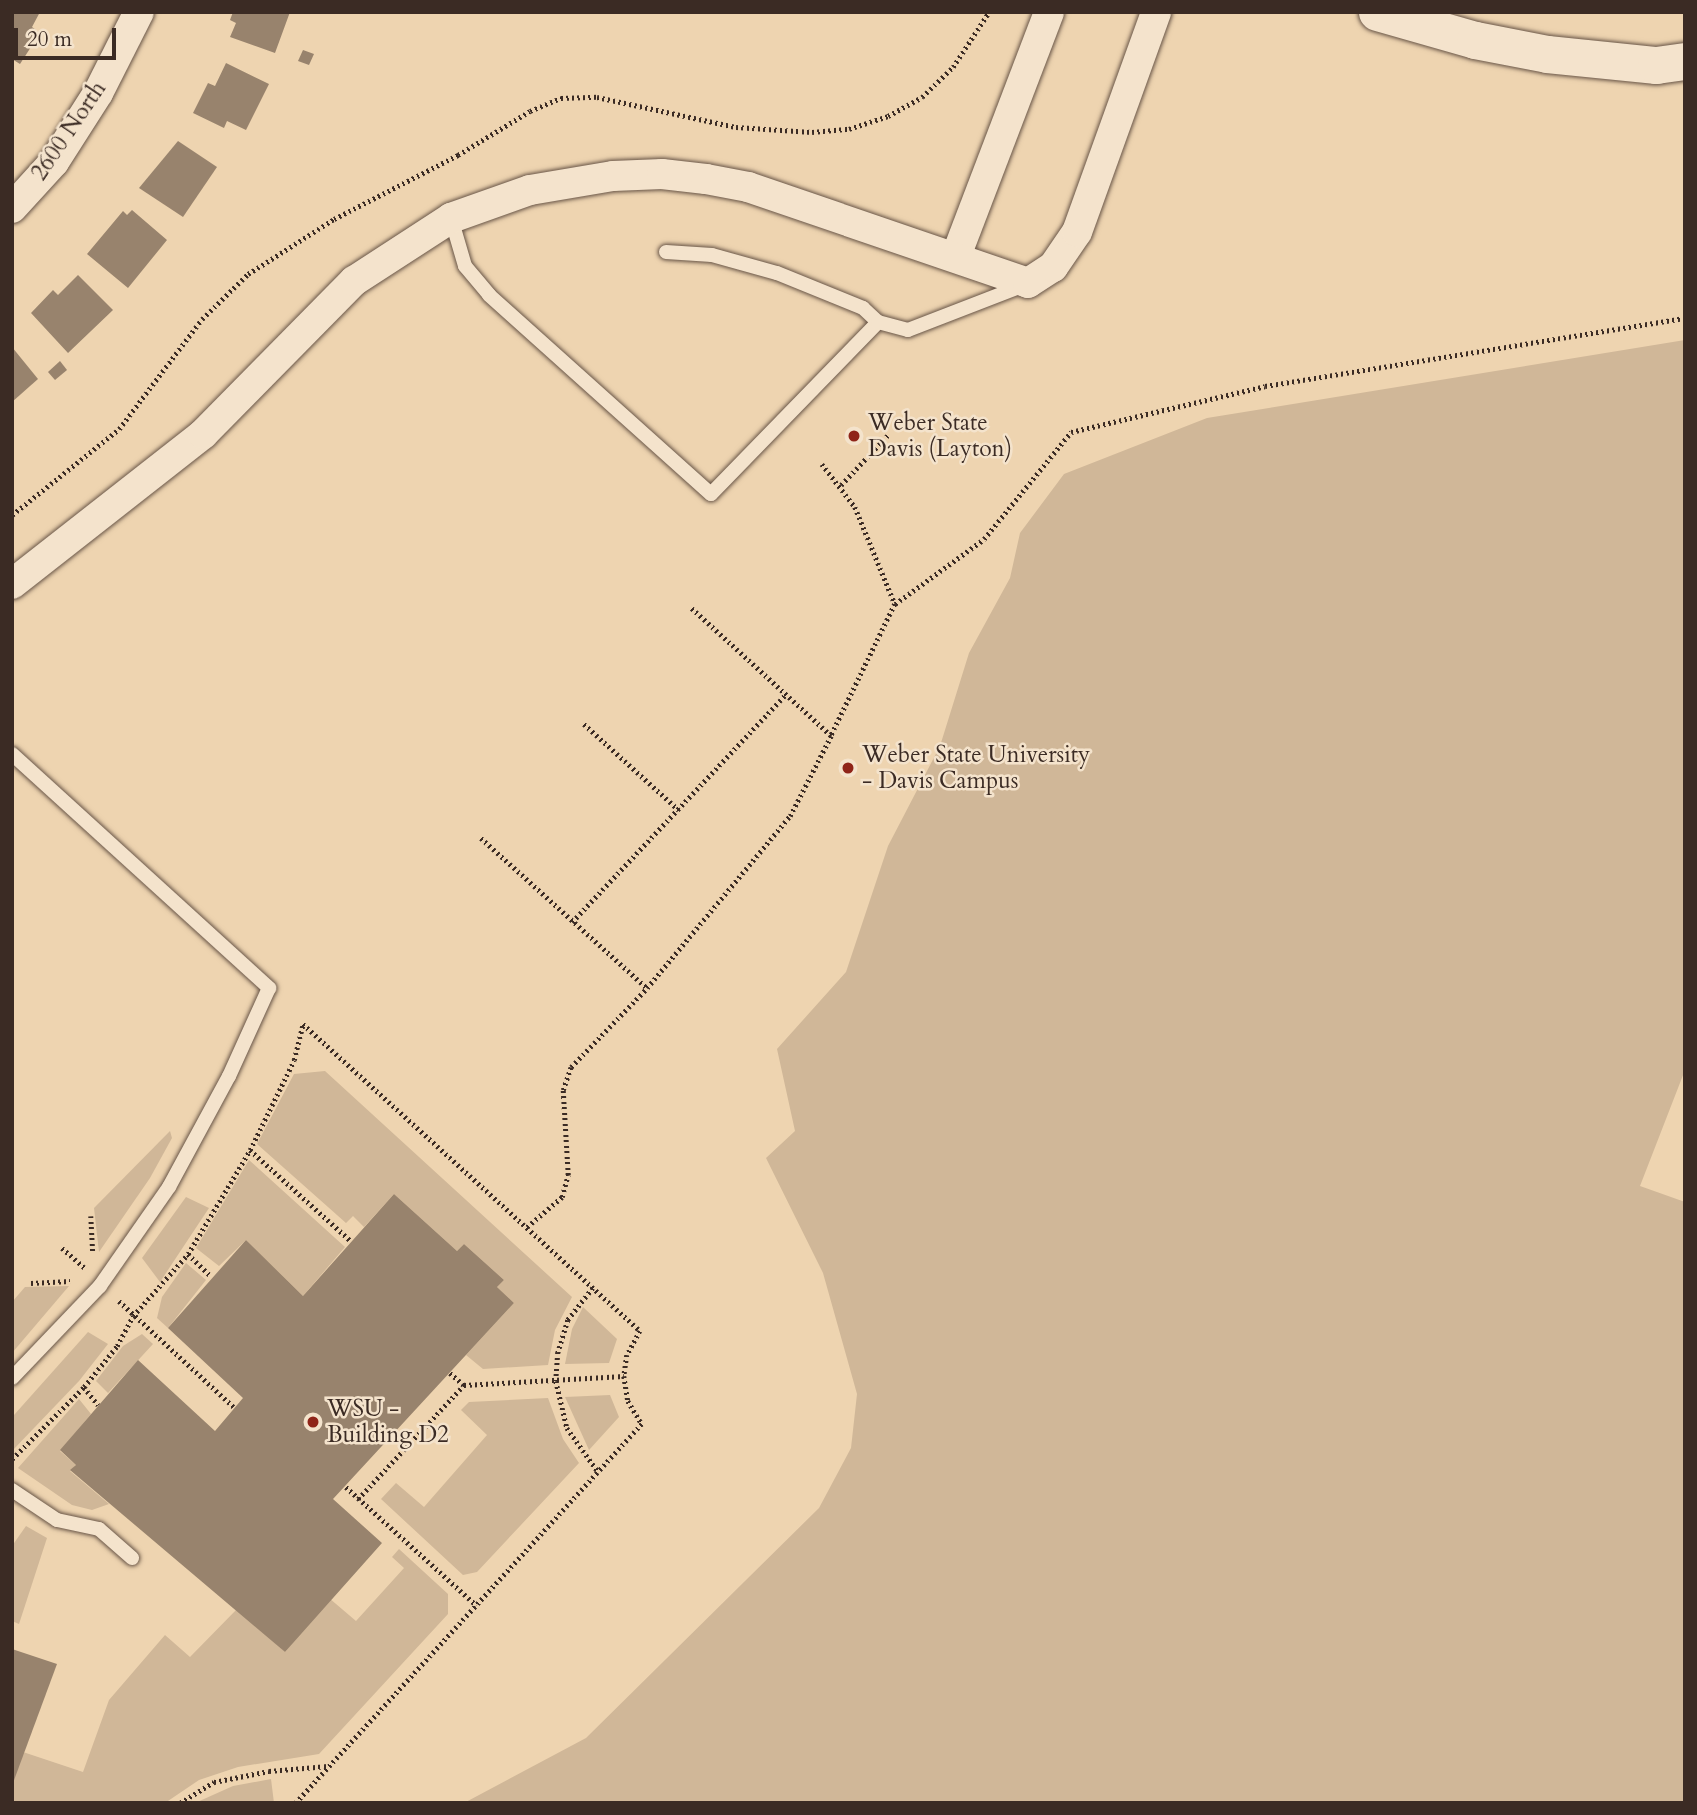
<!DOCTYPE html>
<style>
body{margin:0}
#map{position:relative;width:1697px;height:1815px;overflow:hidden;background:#eed4b0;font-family:Cardo,serif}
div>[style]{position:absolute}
.green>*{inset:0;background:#d0b798}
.building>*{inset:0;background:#98836d}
.path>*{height:4.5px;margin-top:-2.25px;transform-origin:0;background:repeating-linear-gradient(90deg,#3b2b24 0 2px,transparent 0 5.5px)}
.roads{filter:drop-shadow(0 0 2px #685547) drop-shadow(0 0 2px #685547)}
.service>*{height:14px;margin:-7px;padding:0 7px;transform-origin:7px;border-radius:7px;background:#f4e3cc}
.minor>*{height:30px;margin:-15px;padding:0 15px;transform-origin:15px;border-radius:15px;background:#f4e3cc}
.tertiary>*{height:37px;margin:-18.5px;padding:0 18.5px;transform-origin:18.5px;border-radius:18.5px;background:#f4e3cc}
.dots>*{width:19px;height:19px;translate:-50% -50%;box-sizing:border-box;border:4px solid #f4e3cc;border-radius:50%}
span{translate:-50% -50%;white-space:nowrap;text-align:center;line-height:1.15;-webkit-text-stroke:5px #f4e3cc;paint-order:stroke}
.street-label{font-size:23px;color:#3b2b24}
.poi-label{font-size:23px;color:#3b2b24}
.left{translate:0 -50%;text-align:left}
.frame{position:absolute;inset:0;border:14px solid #3b2b24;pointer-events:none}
.scale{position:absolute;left:14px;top:28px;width:102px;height:32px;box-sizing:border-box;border:4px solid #3b2b24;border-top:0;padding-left:9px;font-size:21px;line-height:24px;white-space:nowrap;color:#3b2b24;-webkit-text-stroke:5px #f4e3cc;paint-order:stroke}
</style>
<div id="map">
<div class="green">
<div style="clip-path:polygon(1685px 340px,1685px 1070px,1640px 1186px,1685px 1202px,1685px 1803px,464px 1803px,586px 1738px,819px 1508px,851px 1448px,857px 1394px,823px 1273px,766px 1158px,795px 1131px,777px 1049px,846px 972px,888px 846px,940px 746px,969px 653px,1010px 578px,1020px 533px,1064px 474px,1207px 418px)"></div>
<div style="clip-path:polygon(325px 1071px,572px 1297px,555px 1330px,548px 1365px,483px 1369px,466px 1355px,514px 1303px,497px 1287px,504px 1280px,464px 1244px,457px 1251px,394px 1194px,364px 1227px,353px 1216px,346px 1223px,257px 1144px,294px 1074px)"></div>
<div style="clip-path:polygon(170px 1131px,172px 1138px,150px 1178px,99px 1252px,94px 1208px)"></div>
<div style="clip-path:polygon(249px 1160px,345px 1247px,303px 1296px,246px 1240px,219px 1266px,196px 1248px)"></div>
<div style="clip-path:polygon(186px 1197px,209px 1208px,160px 1282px,142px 1258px)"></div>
<div style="clip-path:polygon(186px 1263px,206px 1280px,168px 1328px,157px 1318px,162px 1297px)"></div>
<div style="clip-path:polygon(69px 1286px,12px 1353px,12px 1302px,25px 1287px)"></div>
<div style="clip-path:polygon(583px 1307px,617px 1339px,609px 1363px,565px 1364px,572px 1329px)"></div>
<div style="clip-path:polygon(88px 1332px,108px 1344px,79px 1381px,12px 1451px,14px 1415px)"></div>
<div style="clip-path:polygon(142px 1334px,153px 1344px,108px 1393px,96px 1381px,123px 1346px)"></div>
<div style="clip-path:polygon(610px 1395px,619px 1417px,589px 1450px,565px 1397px)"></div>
<div style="clip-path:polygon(548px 1398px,563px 1439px,579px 1463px,477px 1572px,463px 1575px,381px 1499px,396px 1483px,424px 1507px,487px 1435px,461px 1410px,469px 1402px)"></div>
<div style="clip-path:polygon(79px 1399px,91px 1414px,60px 1451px,76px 1465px,70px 1471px,109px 1504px,92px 1510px,72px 1505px,18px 1468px)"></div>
<div style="clip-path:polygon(26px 1526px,47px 1538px,19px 1624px,12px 1621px,12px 1546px)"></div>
<div style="clip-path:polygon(399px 1549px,448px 1594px,448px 1614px,319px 1754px,238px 1767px,199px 1780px,165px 1803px,12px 1803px,12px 1784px,23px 1752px,83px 1772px,109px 1700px,165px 1635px,190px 1657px,237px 1609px,285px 1652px,329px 1598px,356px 1621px,404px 1568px,392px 1557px)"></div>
<div style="clip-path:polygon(271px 1779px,274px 1803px,195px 1803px,233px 1786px)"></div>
</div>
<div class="building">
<div style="clip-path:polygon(12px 12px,40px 12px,32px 27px,40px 33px,20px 64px,12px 59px)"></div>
<div style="clip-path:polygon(233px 12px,290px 12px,275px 53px,230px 37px,236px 23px,230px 20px)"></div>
<div style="clip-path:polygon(303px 50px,314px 54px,309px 65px,298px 61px)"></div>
<div style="clip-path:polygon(226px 63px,269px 84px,246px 130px,227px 121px,224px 128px,193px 113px,208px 83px,215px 86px)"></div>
<div style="clip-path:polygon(178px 141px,217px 167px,183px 217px,139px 188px)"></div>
<div style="clip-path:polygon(132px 210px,167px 240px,128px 288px,87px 254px,123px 211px,127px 215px)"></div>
<div style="clip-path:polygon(78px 275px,113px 310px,68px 353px,31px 313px,53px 290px,58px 295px)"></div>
<div style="clip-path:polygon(12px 347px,38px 379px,12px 402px)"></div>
<div style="clip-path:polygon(60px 361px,67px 370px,55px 380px,48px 372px)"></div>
<div style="clip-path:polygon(394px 1194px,457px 1251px,464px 1244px,504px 1280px,497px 1287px,514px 1303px,333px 1499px,382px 1543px,285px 1652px,70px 1470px,76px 1465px,60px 1450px,138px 1360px,215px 1431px,243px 1398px,168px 1328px,246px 1240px,303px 1296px)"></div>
<div style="clip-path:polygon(12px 1649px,57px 1664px,13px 1783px,12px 1783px)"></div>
</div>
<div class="path">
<div style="left:822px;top:464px;width:54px;rotate:52.5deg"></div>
<div style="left:855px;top:507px;width:105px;rotate:67.6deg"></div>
<div style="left:895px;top:604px;width:147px;rotate:115.9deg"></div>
<div style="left:841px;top:485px;width:69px;rotate:-46.8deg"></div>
<div style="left:12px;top:515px;width:137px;rotate:-38.8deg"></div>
<div style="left:119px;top:429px;width:138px;rotate:-53deg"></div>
<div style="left:202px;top:319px;width:64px;rotate:-44.4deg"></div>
<div style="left:248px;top:274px;width:102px;rotate:-32.6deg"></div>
<div style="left:334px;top:219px;width:140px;rotate:-27.3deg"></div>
<div style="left:458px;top:155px;width:84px;rotate:-31.4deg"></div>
<div style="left:530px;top:111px;width:34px;rotate:-23deg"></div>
<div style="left:561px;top:98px;width:36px;rotate:-2deg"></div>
<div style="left:597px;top:97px;width:142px;rotate:12.2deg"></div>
<div style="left:736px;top:127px;width:76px;rotate:3.8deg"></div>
<div style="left:812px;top:132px;width:37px;rotate:-5deg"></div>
<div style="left:849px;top:129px;width:41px;rotate:-18.4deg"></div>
<div style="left:888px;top:116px;width:39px;rotate:-29deg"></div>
<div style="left:922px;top:97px;width:43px;rotate:-44.1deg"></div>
<div style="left:953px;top:67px;width:66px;rotate:-56.8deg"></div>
<div style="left:895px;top:604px;width:110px;rotate:-36.1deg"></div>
<div style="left:984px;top:539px;width:138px;rotate:-50.9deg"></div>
<div style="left:1071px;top:432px;width:199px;rotate:-13.3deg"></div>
<div style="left:1265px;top:386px;width:425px;rotate:-9.2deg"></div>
<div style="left:584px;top:724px;width:128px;rotate:42.2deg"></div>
<div style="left:481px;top:838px;width:224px;rotate:42.1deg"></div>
<div style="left:572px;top:922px;width:313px;rotate:-46.8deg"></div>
<div style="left:250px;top:1150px;width:135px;rotate:42deg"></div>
<div style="left:91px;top:1216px;width:38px;rotate:87deg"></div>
<div style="left:527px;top:1227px;width:46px;rotate:-40.6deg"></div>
<div style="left:562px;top:1197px;width:23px;rotate:-75deg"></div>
<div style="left:568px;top:1175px;width:85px;rotate:-93.4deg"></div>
<div style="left:563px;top:1090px;width:24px;rotate:-71deg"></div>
<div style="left:571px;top:1067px;width:110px;rotate:-46.1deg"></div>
<div style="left:647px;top:988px;width:224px;rotate:-50.3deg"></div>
<div style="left:790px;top:816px;width:90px;rotate:-62.9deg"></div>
<div style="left:831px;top:736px;width:190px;rotate:-137.6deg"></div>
<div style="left:62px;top:1248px;width:30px;rotate:41deg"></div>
<div style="left:188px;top:1254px;width:30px;rotate:44deg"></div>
<div style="left:31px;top:1283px;width:39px;rotate:-3deg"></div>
<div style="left:593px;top:1288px;width:41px;rotate:128deg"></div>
<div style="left:568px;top:1320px;width:34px;rotate:107deg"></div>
<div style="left:558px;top:1352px;width:29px;rotate:94deg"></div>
<div style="left:556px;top:1381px;width:48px;rotate:76.8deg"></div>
<div style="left:567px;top:1428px;width:55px;rotate:54.6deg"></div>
<div style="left:119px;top:1301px;width:156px;rotate:42.7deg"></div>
<div style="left:450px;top:1373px;width:18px;rotate:41deg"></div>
<div style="left:464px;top:1385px;width:160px;rotate:-3.2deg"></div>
<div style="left:84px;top:1387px;width:23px;rotate:52deg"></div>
<div style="left:12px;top:1459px;width:102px;rotate:-45deg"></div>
<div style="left:84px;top:1387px;width:53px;rotate:-51.2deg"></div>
<div style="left:117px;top:1346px;width:34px;rotate:-62deg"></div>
<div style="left:133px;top:1316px;width:83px;rotate:-48.4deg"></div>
<div style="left:188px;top:1254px;width:121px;rotate:-59.2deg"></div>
<div style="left:250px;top:1150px;width:100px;rotate:-63.9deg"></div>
<div style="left:294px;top:1060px;width:37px;rotate:-76deg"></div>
<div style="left:303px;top:1024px;width:456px;rotate:42.3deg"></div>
<div style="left:640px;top:1331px;width:27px;rotate:118deg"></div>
<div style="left:627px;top:1355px;width:21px;rotate:98deg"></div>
<div style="left:624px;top:1376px;width:25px;rotate:81deg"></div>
<div style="left:628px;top:1401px;width:27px;rotate:59deg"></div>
<div style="left:642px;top:1424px;width:513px;rotate:132.39deg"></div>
<div style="left:346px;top:1487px;width:176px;rotate:42.2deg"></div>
<div style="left:358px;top:1499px;width:156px;rotate:-47.1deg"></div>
<div style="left:180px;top:1803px;width:40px;rotate:-32deg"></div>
<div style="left:214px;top:1782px;width:56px;rotate:-11.3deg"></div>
<div style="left:269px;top:1771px;width:59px;rotate:-4.8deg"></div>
</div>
<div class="roads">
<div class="service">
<div style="left:451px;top:218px;width:50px;rotate:73.7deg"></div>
<div style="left:465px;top:266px;width:38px;rotate:50deg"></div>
<div style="left:489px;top:295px;width:298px;rotate:41.9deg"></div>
<div style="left:711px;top:494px;width:240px;rotate:-45.8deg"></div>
<div style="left:666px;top:252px;width:46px;rotate:3.7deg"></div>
<div style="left:712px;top:255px;width:67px;rotate:15.5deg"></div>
<div style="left:777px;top:273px;width:93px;rotate:22.1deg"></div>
<div style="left:863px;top:308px;width:21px;rotate:43deg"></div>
<div style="left:878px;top:322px;width:31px;rotate:15deg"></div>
<div style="left:908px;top:330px;width:122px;rotate:-21.1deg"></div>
<div style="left:12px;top:754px;width:348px;rotate:42.3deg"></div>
<div style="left:269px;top:988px;width:97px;rotate:114.4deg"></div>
<div style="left:229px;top:1076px;width:126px;rotate:118.4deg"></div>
<div style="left:169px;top:1187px;width:121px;rotate:124.9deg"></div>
<div style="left:100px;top:1286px;width:127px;rotate:133.7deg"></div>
<div style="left:12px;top:1490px;width:54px;rotate:33.7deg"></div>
<div style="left:57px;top:1520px;width:43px;rotate:12.1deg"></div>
<div style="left:99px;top:1529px;width:44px;rotate:41.3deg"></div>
</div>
<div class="minor">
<div style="left:12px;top:208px;width:62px;rotate:-47.6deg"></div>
<div style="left:54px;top:162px;width:82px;rotate:-57.5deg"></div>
<div style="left:98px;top:93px;width:91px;rotate:-63.2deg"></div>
<div style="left:956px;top:256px;width:261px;rotate:-69.1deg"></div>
<div style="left:12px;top:584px;width:243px;rotate:-38.1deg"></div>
<div style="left:203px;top:434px;width:215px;rotate:-45.4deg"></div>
<div style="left:354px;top:281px;width:116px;rotate:-33deg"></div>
<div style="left:451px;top:218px;width:84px;rotate:-19.5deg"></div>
<div style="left:530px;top:190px;width:84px;rotate:-9.6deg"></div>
<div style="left:613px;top:176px;width:49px;rotate:-2.3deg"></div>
<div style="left:662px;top:174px;width:44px;rotate:6.5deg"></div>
<div style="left:706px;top:179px;width:43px;rotate:10.8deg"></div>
<div style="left:748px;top:187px;width:296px;rotate:18.9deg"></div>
<div style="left:1028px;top:283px;width:30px;rotate:-33deg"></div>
<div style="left:1053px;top:267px;width:42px;rotate:-55.6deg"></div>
<div style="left:1077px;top:232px;width:234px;rotate:-70.2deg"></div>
</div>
<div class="tertiary">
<div style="left:1377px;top:12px;width:102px;rotate:15.9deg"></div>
<div style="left:1475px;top:40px;width:73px;rotate:11deg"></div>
<div style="left:1547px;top:54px;width:110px;rotate:5.8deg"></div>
<div style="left:1656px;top:65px;width:29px;rotate:-8deg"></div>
</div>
</div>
<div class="dots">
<div style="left:854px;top:436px;background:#8f2418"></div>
<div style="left:848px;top:768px;background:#8f2418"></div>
<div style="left:313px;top:1422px;background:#8f2418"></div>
</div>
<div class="street-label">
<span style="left:69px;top:131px;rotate:-56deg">2600 North</span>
</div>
<div class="poi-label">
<span class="left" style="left:868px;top:436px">Weber State<br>Davis (Layton)</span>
<span class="left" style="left:862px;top:768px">Weber State University<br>- Davis Campus</span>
<span class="left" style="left:327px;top:1422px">WSU -<br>Building D2</span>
</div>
<div class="frame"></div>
<div class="scale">20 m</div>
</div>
